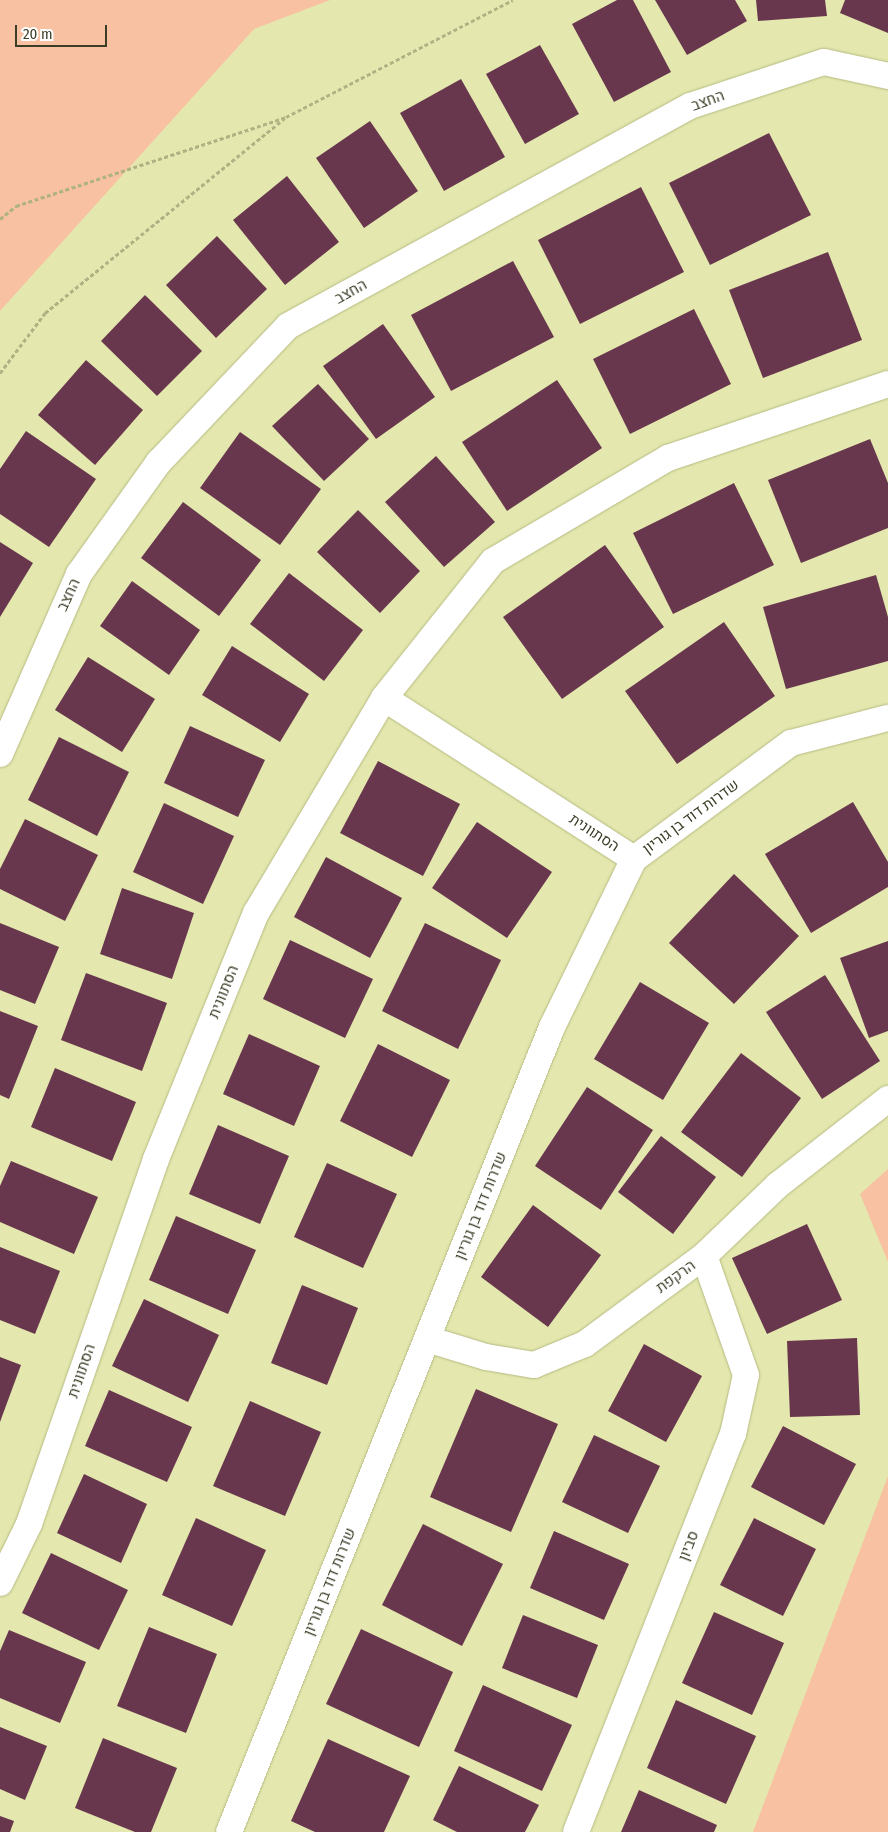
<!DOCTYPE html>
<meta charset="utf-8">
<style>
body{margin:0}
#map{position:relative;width:888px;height:1832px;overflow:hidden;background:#e4e8ae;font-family:"Fira Sans Condensed",Heebo,sans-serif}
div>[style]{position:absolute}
.green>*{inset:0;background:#f8c1a1}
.building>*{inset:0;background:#68374e}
.path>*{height:3px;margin-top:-1.5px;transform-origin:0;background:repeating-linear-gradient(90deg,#afb283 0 4px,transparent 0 6.5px)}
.roads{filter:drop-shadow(0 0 1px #b6ba82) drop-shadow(0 0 1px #b6ba82)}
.minor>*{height:26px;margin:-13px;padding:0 13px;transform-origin:13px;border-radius:13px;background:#fff}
span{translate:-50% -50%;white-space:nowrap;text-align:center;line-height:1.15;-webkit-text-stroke:5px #fff;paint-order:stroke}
.street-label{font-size:15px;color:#3c3d26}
.scale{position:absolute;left:15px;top:25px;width:92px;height:22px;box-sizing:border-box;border:2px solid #3c3d26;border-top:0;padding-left:6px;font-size:15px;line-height:18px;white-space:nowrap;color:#3c3d26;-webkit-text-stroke:4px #fff;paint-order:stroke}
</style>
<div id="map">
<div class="green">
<div style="clip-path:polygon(0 0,330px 0,254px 29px,0 311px)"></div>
<div style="clip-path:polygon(888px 1169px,888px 1262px,860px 1194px)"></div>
<div style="clip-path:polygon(888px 1476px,888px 1832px,753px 1832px)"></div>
</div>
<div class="building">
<div style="clip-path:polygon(617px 0,633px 0,671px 72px,614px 102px,572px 24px)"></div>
<div style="clip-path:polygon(655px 0,735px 0,747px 21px,687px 55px)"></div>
<div style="clip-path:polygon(756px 0,825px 0,827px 16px,758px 21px)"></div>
<div style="clip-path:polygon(845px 0,888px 0,888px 33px,840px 13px)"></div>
<div style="clip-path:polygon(540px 45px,579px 114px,525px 144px,486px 74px)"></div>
<div style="clip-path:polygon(461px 79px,505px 157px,444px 191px,400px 113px)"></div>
<div style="clip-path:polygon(370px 121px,418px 191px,364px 228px,316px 158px)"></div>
<div style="clip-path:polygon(769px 133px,811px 215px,710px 265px,669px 183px)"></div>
<div style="clip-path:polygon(287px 176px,339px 242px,285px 285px,233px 220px)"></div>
<div style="clip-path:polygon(641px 187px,684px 272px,580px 324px,538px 240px)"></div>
<div style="clip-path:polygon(217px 236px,267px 289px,216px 338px,166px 285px)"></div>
<div style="clip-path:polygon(828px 252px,862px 340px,763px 378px,729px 290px)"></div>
<div style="clip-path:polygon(513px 261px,554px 337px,451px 391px,411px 315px)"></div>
<div style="clip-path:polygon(145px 295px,202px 351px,157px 396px,101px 341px)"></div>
<div style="clip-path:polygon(694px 309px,731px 384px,630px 434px,593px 359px)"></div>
<div style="clip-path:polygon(383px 324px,435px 397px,376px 439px,323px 366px)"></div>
<div style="clip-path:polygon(86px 360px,143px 410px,95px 465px,38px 415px)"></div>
<div style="clip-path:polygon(557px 380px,602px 448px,507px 511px,462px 442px)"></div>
<div style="clip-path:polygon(318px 384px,369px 439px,324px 481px,272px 426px)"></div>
<div style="clip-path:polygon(26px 431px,96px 479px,49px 547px,0 514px,0 469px)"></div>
<div style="clip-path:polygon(240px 432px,321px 489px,280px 545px,200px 488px)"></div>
<div style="clip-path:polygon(870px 439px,888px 483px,888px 528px,801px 563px,768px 480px)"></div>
<div style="clip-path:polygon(436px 456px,495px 522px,444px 567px,385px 502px)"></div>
<div style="clip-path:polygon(734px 483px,774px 565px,673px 614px,633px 533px)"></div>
<div style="clip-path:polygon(183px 502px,261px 560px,219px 616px,141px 558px)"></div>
<div style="clip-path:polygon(358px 510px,420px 571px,380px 613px,317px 552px)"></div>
<div style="clip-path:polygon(0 542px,33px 563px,0 617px)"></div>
<div style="clip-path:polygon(605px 545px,664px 627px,562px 699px,503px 617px)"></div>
<div style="clip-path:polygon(289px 573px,363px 630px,324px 681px,250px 624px)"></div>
<div style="clip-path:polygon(876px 575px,888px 617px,888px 661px,786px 689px,763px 607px)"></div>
<div style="clip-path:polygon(132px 581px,200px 630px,169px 675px,100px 626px)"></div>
<div style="clip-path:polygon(724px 622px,775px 696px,677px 764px,625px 691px)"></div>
<div style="clip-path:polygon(232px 646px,309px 694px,280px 742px,202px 695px)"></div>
<div style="clip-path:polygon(88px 657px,155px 699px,122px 752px,55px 710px)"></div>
<div style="clip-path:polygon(190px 726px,265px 760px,238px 817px,164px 783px)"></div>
<div style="clip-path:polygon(59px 737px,129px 772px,97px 836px,28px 800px)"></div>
<div style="clip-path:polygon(378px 761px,460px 804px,423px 876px,340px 833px)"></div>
<div style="clip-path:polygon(853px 802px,888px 862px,888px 887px,811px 933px,765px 854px)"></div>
<div style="clip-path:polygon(164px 803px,234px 836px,203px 904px,133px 872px)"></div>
<div style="clip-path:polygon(25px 819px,98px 855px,65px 921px,0 889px,0 869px)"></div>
<div style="clip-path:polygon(477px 822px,552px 872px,507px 938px,432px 888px)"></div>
<div style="clip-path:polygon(326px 857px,402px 898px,370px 958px,294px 917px)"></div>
<div style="clip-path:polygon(734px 874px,799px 936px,734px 1004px,669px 943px)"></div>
<div style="clip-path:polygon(122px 888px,194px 913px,172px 979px,100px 954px)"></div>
<div style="clip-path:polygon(0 923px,59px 947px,35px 1004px,0 990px)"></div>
<div style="clip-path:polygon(425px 923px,501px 960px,458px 1049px,382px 1011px)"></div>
<div style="clip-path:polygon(290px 940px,373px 979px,345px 1038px,263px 999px)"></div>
<div style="clip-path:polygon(888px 941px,888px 1031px,869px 1038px,840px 958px)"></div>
<div style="clip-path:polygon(86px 973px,167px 1003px,142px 1071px,61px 1040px)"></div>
<div style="clip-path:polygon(825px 975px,880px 1061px,822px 1099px,766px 1012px)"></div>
<div style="clip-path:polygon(640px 982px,709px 1023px,663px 1100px,594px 1059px)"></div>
<div style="clip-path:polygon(0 1011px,38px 1026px,9px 1099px,0 1095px)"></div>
<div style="clip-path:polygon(249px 1034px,320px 1066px,294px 1126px,223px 1094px)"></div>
<div style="clip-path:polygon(378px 1044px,450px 1080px,412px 1157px,340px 1121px)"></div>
<div style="clip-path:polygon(741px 1053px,801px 1098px,742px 1177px,681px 1132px)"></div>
<div style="clip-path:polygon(55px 1068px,136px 1102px,112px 1161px,31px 1127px)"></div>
<div style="clip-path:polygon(587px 1087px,653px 1130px,601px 1210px,535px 1166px)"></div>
<div style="clip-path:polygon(218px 1125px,289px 1156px,260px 1224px,189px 1194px)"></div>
<div style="clip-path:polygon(661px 1136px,716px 1177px,673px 1234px,618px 1192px)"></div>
<div style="clip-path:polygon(11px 1161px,98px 1197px,74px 1254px,0 1222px,0 1186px)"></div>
<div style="clip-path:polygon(327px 1163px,397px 1194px,363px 1268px,294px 1237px)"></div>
<div style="clip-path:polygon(533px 1205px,601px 1255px,548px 1327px,481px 1277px)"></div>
<div style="clip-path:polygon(176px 1216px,256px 1250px,228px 1314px,149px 1280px)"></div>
<div style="clip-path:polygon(807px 1224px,842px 1300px,767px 1334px,732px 1258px)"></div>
<div style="clip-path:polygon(0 1247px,60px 1271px,35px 1334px,0 1320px)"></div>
<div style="clip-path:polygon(302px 1285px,358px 1308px,327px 1385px,271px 1363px)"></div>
<div style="clip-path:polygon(144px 1299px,219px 1335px,188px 1402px,112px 1366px)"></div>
<div style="clip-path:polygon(857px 1338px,860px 1415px,790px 1417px,787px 1341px)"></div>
<div style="clip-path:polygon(644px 1344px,702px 1376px,666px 1442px,608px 1411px)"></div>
<div style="clip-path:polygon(0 1357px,21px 1365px,0 1422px)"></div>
<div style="clip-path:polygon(476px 1389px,558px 1424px,511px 1532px,430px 1497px)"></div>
<div style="clip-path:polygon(109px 1390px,192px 1427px,167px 1482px,85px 1446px)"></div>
<div style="clip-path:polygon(250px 1401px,321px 1432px,285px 1516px,213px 1486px)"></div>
<div style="clip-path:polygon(783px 1426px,856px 1464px,824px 1525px,751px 1487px)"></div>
<div style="clip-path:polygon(594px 1435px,660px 1466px,628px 1533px,562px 1502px)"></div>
<div style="clip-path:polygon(84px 1474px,147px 1504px,121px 1563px,57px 1533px)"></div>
<div style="clip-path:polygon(196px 1518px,266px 1550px,232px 1626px,162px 1595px)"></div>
<div style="clip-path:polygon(754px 1518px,816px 1549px,783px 1616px,720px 1585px)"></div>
<div style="clip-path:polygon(423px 1524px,503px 1564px,462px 1646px,382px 1605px)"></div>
<div style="clip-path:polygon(554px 1531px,629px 1564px,604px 1620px,530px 1588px)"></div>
<div style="clip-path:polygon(51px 1553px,128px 1590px,99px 1650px,22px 1613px)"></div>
<div style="clip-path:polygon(714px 1612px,784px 1643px,752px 1715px,682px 1683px)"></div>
<div style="clip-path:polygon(523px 1615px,598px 1645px,577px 1698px,502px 1668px)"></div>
<div style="clip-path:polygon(149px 1627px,217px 1654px,186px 1733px,117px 1706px)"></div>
<div style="clip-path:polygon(361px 1629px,453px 1672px,419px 1747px,326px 1704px)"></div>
<div style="clip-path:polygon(9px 1630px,86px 1662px,60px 1723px,0 1698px,0 1651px)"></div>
<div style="clip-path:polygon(483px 1685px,572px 1725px,542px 1791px,454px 1751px)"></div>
<div style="clip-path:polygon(676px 1700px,756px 1736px,726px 1804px,647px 1768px)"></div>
<div style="clip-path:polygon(0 1727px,47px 1746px,25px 1800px,0 1789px)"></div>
<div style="clip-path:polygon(103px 1738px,177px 1768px,151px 1832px,135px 1832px,75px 1808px)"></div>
<div style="clip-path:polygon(328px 1739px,410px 1776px,384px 1832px,315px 1832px,291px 1821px)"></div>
<div style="clip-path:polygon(459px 1766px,539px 1805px,525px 1832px,457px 1832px,433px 1820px)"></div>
<div style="clip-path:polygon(639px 1790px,717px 1825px,714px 1832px,621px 1832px)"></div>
<div style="clip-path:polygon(0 1816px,14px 1821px,10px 1832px,0 1832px)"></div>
</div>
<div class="path">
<div style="left:0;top:219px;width:21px;rotate:-39deg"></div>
<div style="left:16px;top:206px;width:284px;rotate:-18.2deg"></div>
<div style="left:286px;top:117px;width:255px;rotate:-27.3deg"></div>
<div style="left:0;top:373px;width:75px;rotate:-53.1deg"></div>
<div style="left:45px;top:313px;width:308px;rotate:-39.1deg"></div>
</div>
<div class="roads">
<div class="minor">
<div style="left:384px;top:698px;width:175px;rotate:-51.5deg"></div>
<div style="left:493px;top:561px;width:203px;rotate:-30.5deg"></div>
<div style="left:668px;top:458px;width:232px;rotate:-18.6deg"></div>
<div style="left:0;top:754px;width:197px;rotate:-66.3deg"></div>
<div style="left:79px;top:574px;width:138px;rotate:-54.5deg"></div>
<div style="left:159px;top:462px;width:187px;rotate:-46.5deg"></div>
<div style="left:288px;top:326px;width:458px;rotate:-28.7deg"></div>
<div style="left:690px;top:106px;width:141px;rotate:-18.2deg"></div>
<div style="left:824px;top:62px;width:66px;rotate:12.3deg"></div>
<div style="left:427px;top:1339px;width:62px;rotate:17deg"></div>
<div style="left:486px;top:1357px;width:49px;rotate:9.5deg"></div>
<div style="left:534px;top:1365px;width:55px;rotate:-22.4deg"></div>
<div style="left:585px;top:1344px;width:148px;rotate:-36.5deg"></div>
<div style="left:704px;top:1256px;width:103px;rotate:-43.8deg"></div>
<div style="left:778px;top:1185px;width:140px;rotate:-38deg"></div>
<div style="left:0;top:1583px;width:66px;rotate:-63.8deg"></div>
<div style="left:29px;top:1524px;width:386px;rotate:-70.8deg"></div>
<div style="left:156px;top:1159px;width:266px;rotate:-67.9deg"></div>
<div style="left:256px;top:913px;width:250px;rotate:-59.2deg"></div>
<div style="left:384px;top:698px;width:297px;rotate:32.8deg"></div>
<div style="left:229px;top:1832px;width:867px;rotate:-68.14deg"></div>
<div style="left:552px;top:1027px;width:187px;rotate:-64deg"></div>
<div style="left:634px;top:859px;width:195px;rotate:-36.5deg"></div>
<div style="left:791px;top:743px;width:100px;rotate:-14.5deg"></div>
<div style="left:576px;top:1832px;width:428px;rotate:-68.5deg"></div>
<div style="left:733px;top:1434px;width:60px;rotate:-77.6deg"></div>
<div style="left:746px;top:1375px;width:126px;rotate:-109.4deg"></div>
</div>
</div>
<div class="street-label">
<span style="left:708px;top:101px;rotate:-20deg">החצב</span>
<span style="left:351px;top:292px;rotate:-29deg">החצב</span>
<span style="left:69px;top:595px;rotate:-65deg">החצב</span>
<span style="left:691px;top:817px;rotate:-36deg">שדרות דוד בן גוריון</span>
<span style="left:594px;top:833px;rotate:33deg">הסתוונית</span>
<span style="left:224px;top:992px;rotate:-68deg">הסתוונית</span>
<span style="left:481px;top:1206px;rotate:-68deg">שדרות דוד בן גוריון</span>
<span style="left:676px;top:1277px;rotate:-36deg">הרקפת</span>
<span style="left:82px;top:1371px;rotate:-71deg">הסתוונית</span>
<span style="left:689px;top:1546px;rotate:-69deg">סביון</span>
<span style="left:330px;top:1582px;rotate:-68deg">שדרות דוד בן גוריון</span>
</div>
<div class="scale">20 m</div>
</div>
